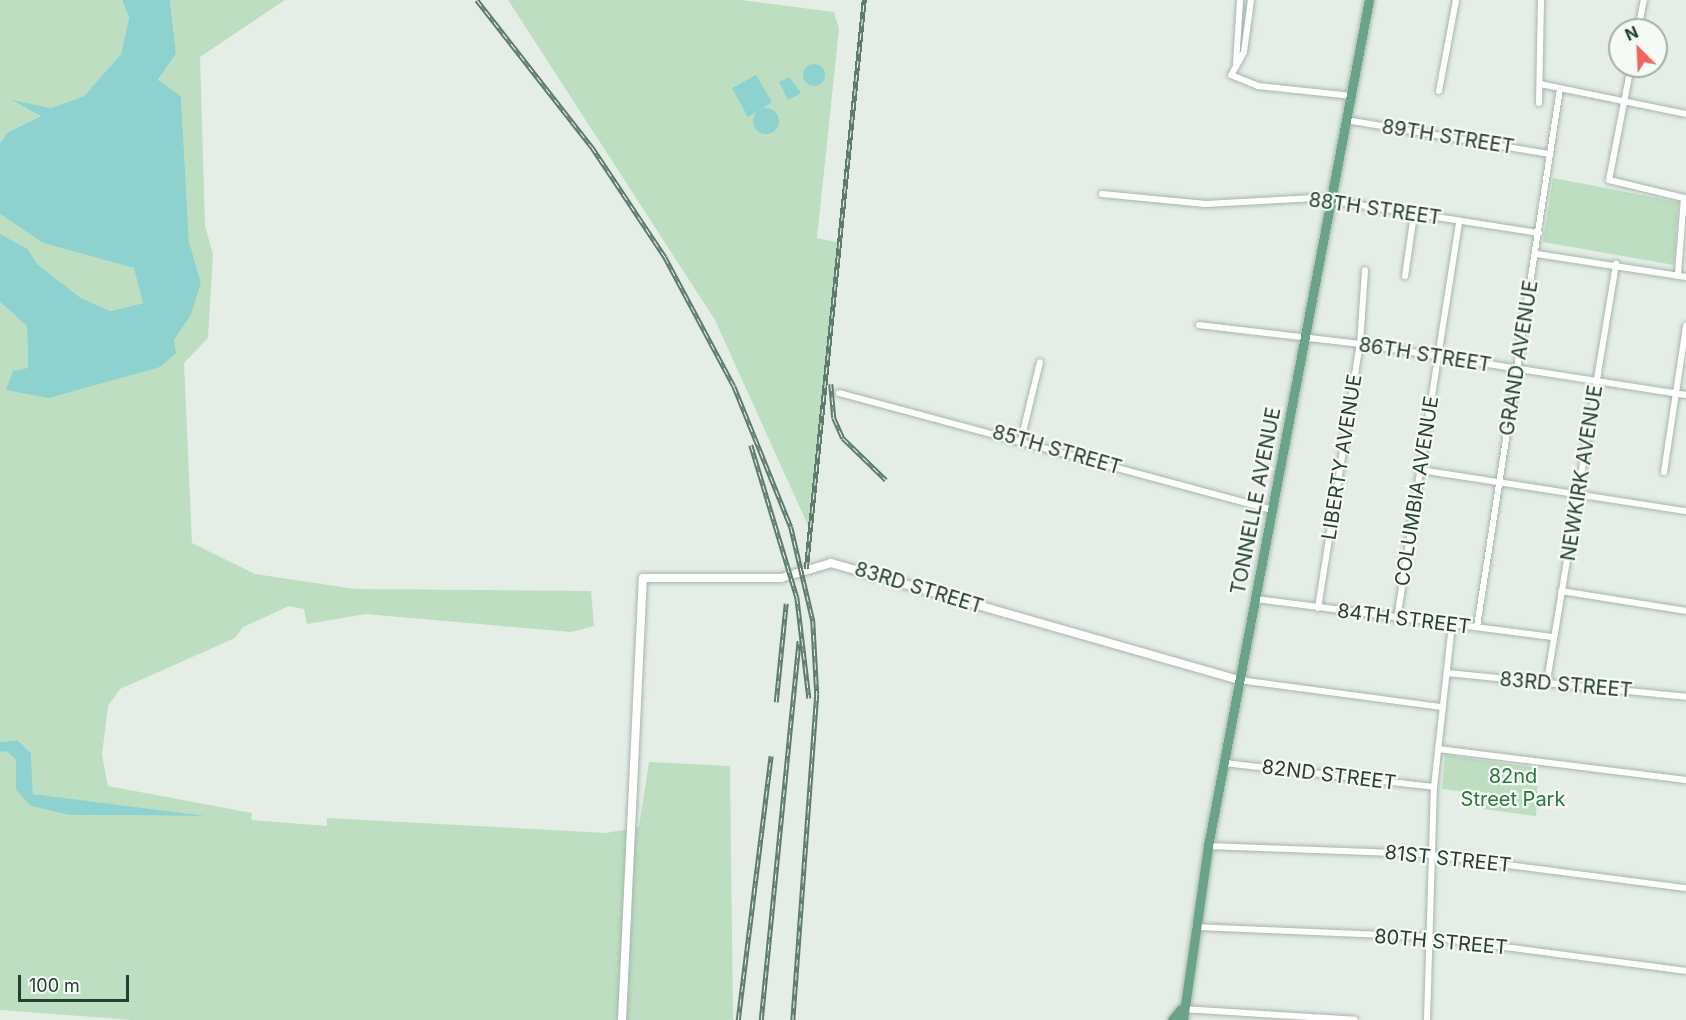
<!DOCTYPE html>
<style>
body{margin:0}
#map{position:relative;width:1686px;height:1020px;overflow:hidden;background:#e4eee7;font-family:Inter,sans-serif}
div>[style]{position:absolute}
.green>*{inset:0;background:#bddec0}
.water>*{inset:0;background:#8dd2cf}
.round{border-radius:50%}
.roads{filter:drop-shadow(0 0 2px #a6b6ad) drop-shadow(0 0 2px #a6b6ad)}
.street>*{height:6px;margin:-3px;padding:0 3px;transform-origin:3px;border-radius:3px;background:#fff}
.secondary>*{height:8px;margin:-4px;padding:0 4px;transform-origin:4px;border-radius:4px;background:#fff}
.primary>*{height:9px;margin:-4.5px;padding:0 4.5px;transform-origin:4.5px;border-radius:4.5px;background:#69a388}
.rail>*{height:4.5px;margin-top:-2.25px;transform-origin:0;background:repeating-linear-gradient(90deg,#f5faf6 0 7px,#5e7b6d 0 14px);box-sizing:border-box;border-block:2px solid #5e7b6d}
span{translate:-50% -50%;white-space:nowrap;text-align:center;line-height:1.15;-webkit-text-stroke:4.5px #f5faf6;paint-order:stroke}
.street-label{font-size:20px;color:#234032}
.park-label{font-size:20px;color:#2d773b}
.north{position:absolute;left:1608px;top:18px;width:60px;height:60px;box-sizing:border-box;background:#f5faf6;border:2px solid #a1b0a8;border-radius:50%;rotate:336deg;font-size:16px;font-weight:700;line-height:24px;text-align:center;color:#234032}
.north::after{content:'';display:block;margin:auto;width:21px;height:27px;background:#f2655e;clip-path:polygon(50% 0,100% 100%,50% 72%,0 100%)}
.scale{position:absolute;left:18px;top:975px;width:111px;height:27px;box-sizing:border-box;border:3px solid #234032;border-top:0;padding-left:8px;font-size:18px;line-height:21px;white-space:nowrap;color:#234032;-webkit-text-stroke:4px #f5faf6;paint-order:stroke}
</style>
<div id="map">
<div class="green">
<div style="clip-path:polygon(0 0,122px 0,129px 18px,121px 54px,84px 96px,51px 108px,14px 101px,42px 115px,8px 132px,0 143px)"></div>
<div style="clip-path:polygon(170px 0,285px 0,200px 57px,205px 226px,213px 254px,208px 338px,184px 363px,192px 543px,255px 574px,355px 589px,591px 591px,594px 626px,571px 632px,366px 614px,307px 624px,304px 609px,289px 606px,243px 627px,235px 638px,120px 689px,108px 706px,102px 755px,108px 786px,252px 813px,251px 820px,327px 826px,327px 818px,606px 833px,639px 827px,649px 762px,730px 766px,733px 1020px,133px 1020px,0 1010px,0 752px,7px 750px,16px 760px,16px 790px,32px 806px,69px 815px,198px 816px,33px 794px,31px 753px,17px 740px,0 742px,0 302px,27px 326px,28px 369px,6px 389px,174px 340px,191px 315px,201px 283px,189px 241px,181px 96px,158px 81px,176px 54px)"></div>
<div style="clip-path:polygon(508px 0,741px 0,834px 12px,839px 29px,817px 238px,841px 243px,810px 530px,715px 320px)"></div>
<div style="clip-path:polygon(1553px 178px,1678px 202px,1674px 265px,1543px 242px)"></div>
<div style="clip-path:polygon(0 214px,43px 243px,135px 268px,143px 303px,110px 311px,81px 298px,37px 264px,28px 249px,0 234px)"></div>
<div style="clip-path:polygon(1445px 755px,1538px 768px,1536px 816px,1483px 809px,1484px 794px,1442px 789px)"></div>
</div>
<div class="water">
<div style="clip-path:polygon(122px 0,170px 0,176px 54px,158px 80px,181px 96px,189px 241px,201px 283px,191px 315px,174px 340px,176px 353px,160px 367px,49px 398px,6px 390px,13px 371px,28px 368px,27px 326px,0 302px,0 234px,28px 249px,37px 264px,81px 298px,110px 311px,143px 303px,134px 268px,43px 243px,0 214px,0 143px,8px 132px,41px 116px,12px 100px,51px 108px,84px 96px,121px 54px,129px 18px)"></div>
<div class="round" style="left:803px;top:64px;width:22px;height:22px"></div>
<div style="clip-path:polygon(756px 75px,772px 102px,748px 117px,732px 88px)"></div>
<div style="clip-path:polygon(789px 77px,801px 93px,788px 100px,779px 82px)"></div>
<div class="round" style="left:753px;top:108px;width:26px;height:26px"></div>
<div style="clip-path:polygon(17px 740px,31px 753px,33px 794px,205px 816px,69px 815px,31px 806px,16px 790px,16px 760px,7px 751px,0 752px,0 742px)"></div>
</div>
<div class="roads">
<div class="street">
<div style="left:1251px;top:0;width:52px;rotate:97.7deg"></div>
<div style="left:1244px;top:52px;width:26px;rotate:119deg"></div>
<div style="left:1231px;top:75px;width:29px;rotate:22deg"></div>
<div style="left:1258px;top:86px;width:95px;rotate:6.1deg"></div>
<div style="left:1638px;top:30px;width:31px;rotate:-79deg"></div>
<div style="left:1236px;top:64px;width:64px;rotate:-86.4deg"></div>
<div style="left:1631px;top:66px;width:116px;rotate:100.9deg"></div>
<div style="left:1609px;top:180px;width:77px;rotate:13.5deg"></div>
<div style="left:1684px;top:198px;width:77px;rotate:94.5deg"></div>
<div style="left:1540px;top:84px;width:149px;rotate:11.6deg"></div>
<div style="left:1439px;top:91px;width:93px;rotate:-79.4deg"></div>
<div style="left:1539px;top:103px;width:103px;rotate:-88.9deg"></div>
<div style="left:1346px;top:120px;width:207px;rotate:9.5deg"></div>
<div style="left:1102px;top:194px;width:104px;rotate:5.5deg"></div>
<div style="left:1206px;top:204px;width:109px;rotate:-3.2deg"></div>
<div style="left:1315px;top:198px;width:227px;rotate:8.9deg"></div>
<div style="left:1536px;top:254px;width:152px;rotate:8.7deg"></div>
<div style="left:1405px;top:276px;width:63px;rotate:-81.7deg"></div>
<div style="left:1199px;top:325px;width:162px;rotate:6.7deg"></div>
<div style="left:1360px;top:344px;width:330px;rotate:8.9deg"></div>
<div style="left:839px;top:393px;width:449px;rotate:15.1deg"></div>
<div style="left:1021px;top:440px;width:80px;rotate:-76.3deg"></div>
<div style="left:1420px;top:470px;width:269px;rotate:8.8deg"></div>
<div style="left:1664px;top:472px;width:148px;rotate:-81.4deg"></div>
<div style="left:1561px;top:591px;width:127px;rotate:9.1deg"></div>
<div style="left:1256px;top:599px;width:299px;rotate:7.3deg"></div>
<div style="left:1318px;top:608px;width:267px;rotate:-81deg"></div>
<div style="left:1360px;top:344px;width:74px;rotate:-86.1deg"></div>
<div style="left:1397px;top:619px;width:403px;rotate:-81.1deg"></div>
<div style="left:1477px;top:627px;width:544px;rotate:-81.23deg"></div>
<div style="left:1447px;top:673px;width:240px;rotate:5.7deg"></div>
<div style="left:1239px;top:680px;width:205px;rotate:7.6deg"></div>
<div style="left:1547px;top:681px;width:423px;rotate:-80.6deg"></div>
<div style="left:1438px;top:749px;width:250px;rotate:7.1deg"></div>
<div style="left:1224px;top:763px;width:211px;rotate:6.5deg"></div>
<div style="left:1208px;top:846px;width:215px;rotate:2.1deg"></div>
<div style="left:1423px;top:854px;width:265px;rotate:7.4deg"></div>
<div style="left:1195px;top:927px;width:234px;rotate:2.4deg"></div>
<div style="left:1429px;top:937px;width:259px;rotate:7.5deg"></div>
<div style="left:1182px;top:1009px;width:173px;rotate:3.6deg"></div>
<div style="left:1427px;top:1020px;width:233px;rotate:-88.3deg"></div>
<div style="left:1434px;top:787px;width:163px;rotate:-83.7deg"></div>
</div>
<div class="secondary">
<div style="left:622px;top:1020px;width:442px;rotate:-87.3deg"></div>
<div style="left:643px;top:578px;width:138px"></div>
<div style="left:781px;top:578px;width:52px;rotate:-16.7deg"></div>
<div style="left:831px;top:563px;width:424px;rotate:16deg"></div>
</div>
<div class="primary">
<div style="left:1172px;top:1020px;width:14px;rotate:-51deg"></div>
<div style="left:1183px;top:1020px;width:176px;rotate:-81.8deg"></div>
<div style="left:1208px;top:846px;width:861px;rotate:-79.23deg"></div>
</div>
</div>
<div class="rail">
<div style="left:477px;top:0;width:187px;rotate:52deg"></div>
<div style="left:592px;top:147px;width:132px;rotate:56.4deg"></div>
<div style="left:665px;top:257px;width:146px;rotate:61.9deg"></div>
<div style="left:734px;top:386px;width:152px;rotate:68deg"></div>
<div style="left:791px;top:527px;width:97px;rotate:76.8deg"></div>
<div style="left:813px;top:621px;width:73px;rotate:86.9deg"></div>
<div style="left:817px;top:694px;width:327px;rotate:94.2deg"></div>
<div style="left:831px;top:384px;width:34px;rotate:85deg"></div>
<div style="left:834px;top:418px;width:22px;rotate:66deg"></div>
<div style="left:843px;top:438px;width:60px;rotate:44.3deg"></div>
<div style="left:751px;top:445px;width:159px;rotate:73.2deg"></div>
<div style="left:797px;top:597px;width:102px;rotate:83.2deg"></div>
<div style="left:806px;top:569px;width:572px;rotate:-84.18deg"></div>
<div style="left:776px;top:702px;width:99px;rotate:-84.2deg"></div>
<div style="left:738px;top:1020px;width:266px;rotate:-82.9deg"></div>
<div style="left:761px;top:1020px;width:381px;rotate:-84.3deg"></div>
</div>
<div class="street-label">
<span style="left:1448px;top:137px;rotate:9deg">89TH STREET</span>
<span style="left:1375px;top:209px;rotate:8deg">88TH STREET</span>
<span style="left:1425px;top:355px;rotate:9deg">86TH STREET</span>
<span style="left:1519px;top:358px;rotate:-81deg">GRAND AVENUE</span>
<span style="left:1057px;top:450px;rotate:16deg">85TH STREET</span>
<span style="left:1342px;top:457px;rotate:-81deg">LIBERTY AVENUE</span>
<span style="left:1582px;top:473px;rotate:-81deg">NEWKIRK AVENUE</span>
<span style="left:1417px;top:491px;rotate:-81deg">COLUMBIA AVENUE</span>
<span style="left:1256px;top:501px;rotate:-79deg">TONNELLE AVENUE</span>
<span style="left:919px;top:588px;rotate:17deg">83RD STREET</span>
<span style="left:1404px;top:619px;rotate:7deg">84TH STREET</span>
<span style="left:1566px;top:685px;rotate:5deg">83RD STREET</span>
<span style="left:1329px;top:775px;rotate:7deg">82ND STREET</span>
<span style="left:1448px;top:859px;rotate:6deg">81ST STREET</span>
<span style="left:1441px;top:942px;rotate:5deg">80TH STREET</span>
</div>
<div class="park-label">
<span style="left:1513px;top:788px">82nd<br>Street Park</span>
</div>
<div class="north">N</div>
<div class="scale">100 m</div>
</div>
